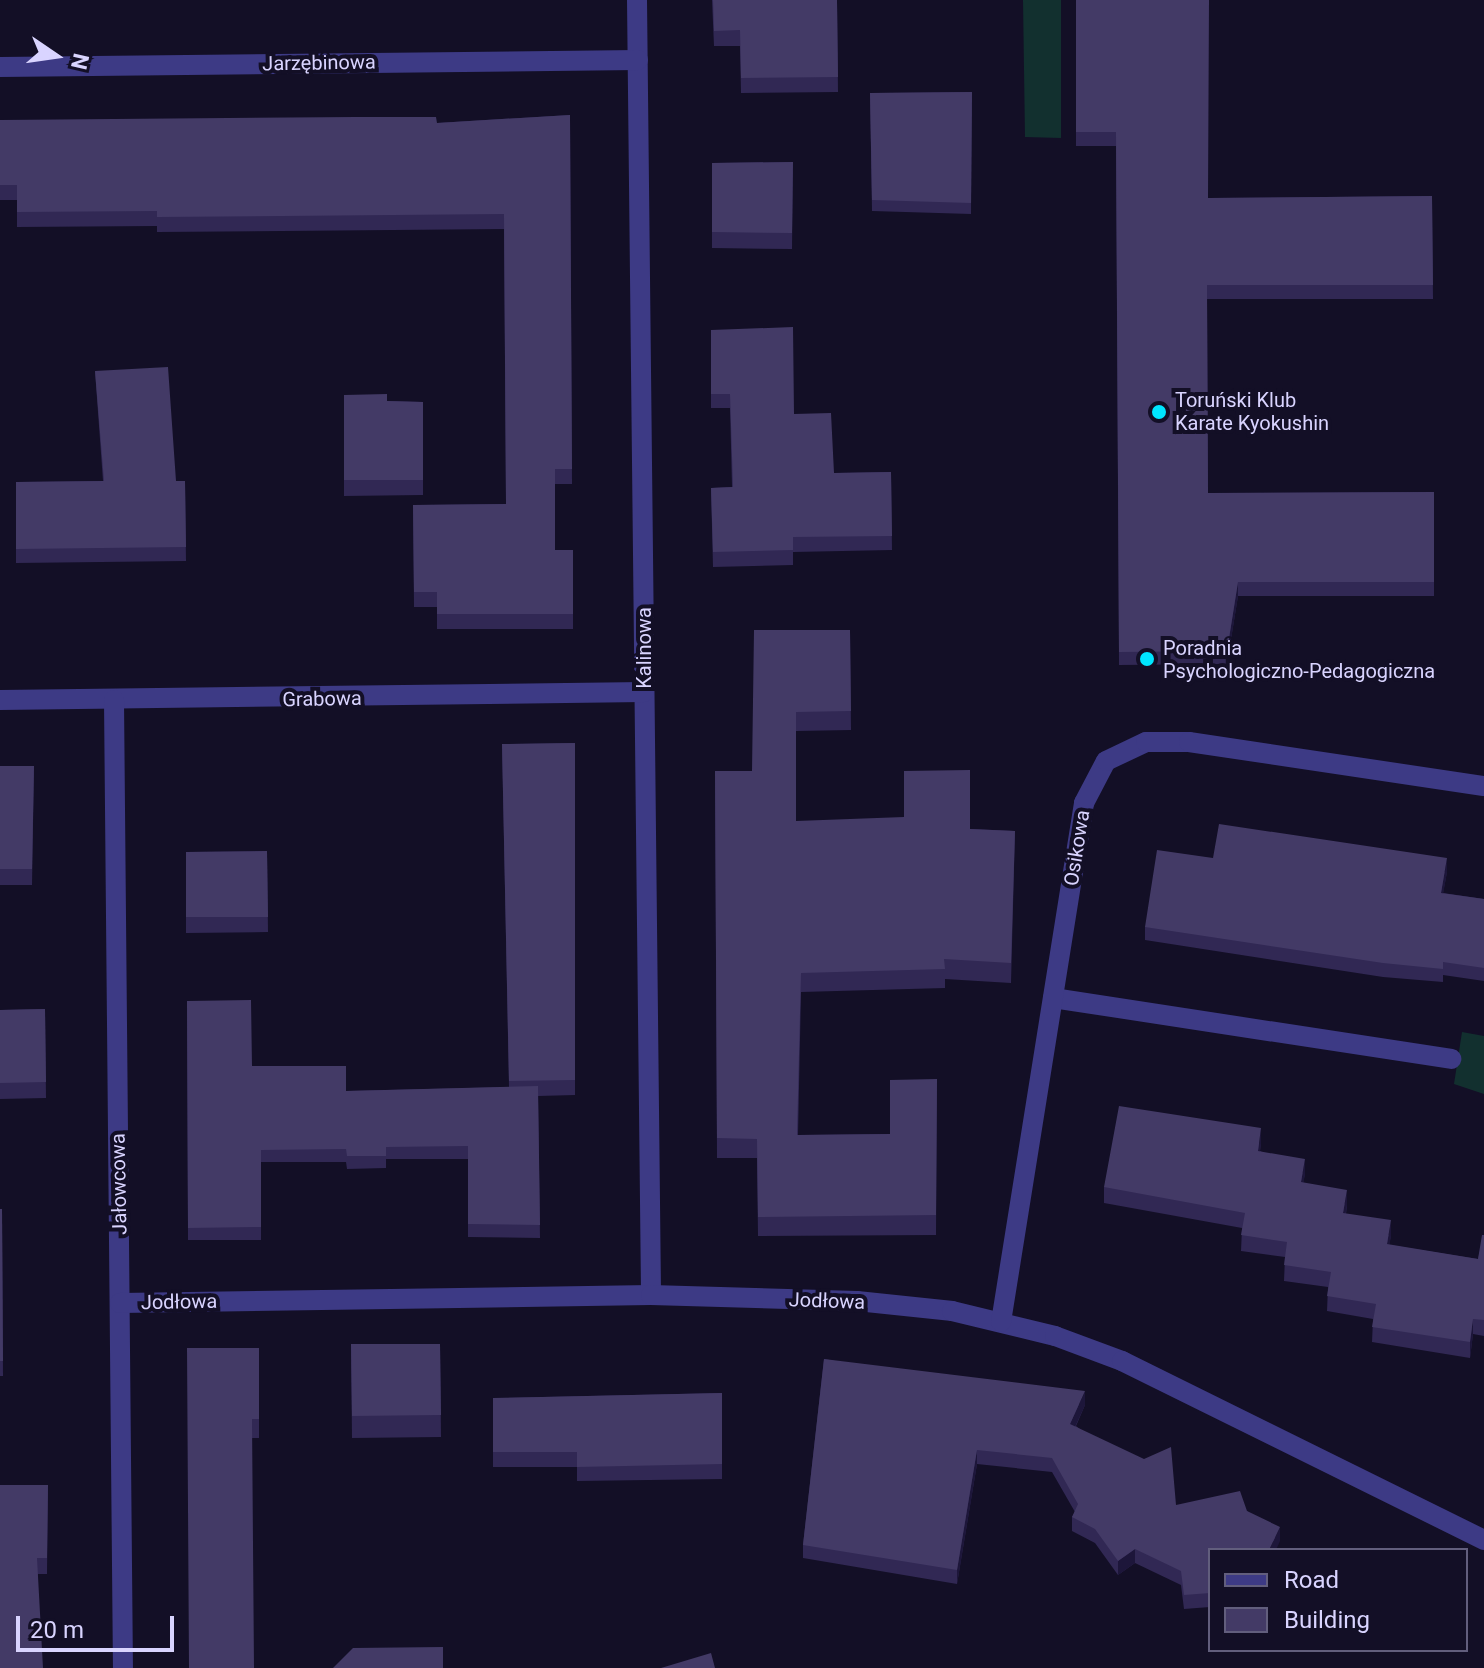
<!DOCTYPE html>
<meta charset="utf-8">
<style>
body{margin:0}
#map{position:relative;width:1484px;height:1668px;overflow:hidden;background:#130f26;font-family:Roboto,sans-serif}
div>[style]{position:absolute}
.green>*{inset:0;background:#12302f}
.street>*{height:20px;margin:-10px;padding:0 10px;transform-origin:10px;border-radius:10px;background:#3d3a85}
.wall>*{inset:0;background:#312854}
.shaded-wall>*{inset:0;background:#1d163a}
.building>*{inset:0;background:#433a66}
.dots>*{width:22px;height:22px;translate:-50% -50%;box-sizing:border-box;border:4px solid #130f26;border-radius:50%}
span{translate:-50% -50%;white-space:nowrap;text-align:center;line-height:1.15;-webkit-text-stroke:8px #130f26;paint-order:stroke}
.street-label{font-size:20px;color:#d9d4ff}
.poi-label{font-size:20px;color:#d9d4ff}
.left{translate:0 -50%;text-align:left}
.legend{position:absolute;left:1208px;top:1548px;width:260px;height:104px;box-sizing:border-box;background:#130f26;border:2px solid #625e7d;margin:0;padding:10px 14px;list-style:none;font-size:24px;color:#d9d4ff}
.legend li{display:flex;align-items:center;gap:16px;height:40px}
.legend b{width:40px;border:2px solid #625e7d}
.north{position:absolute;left:16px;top:16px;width:80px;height:80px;-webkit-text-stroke:6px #130f26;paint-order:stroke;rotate:103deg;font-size:22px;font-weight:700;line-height:32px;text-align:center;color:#d9d4ff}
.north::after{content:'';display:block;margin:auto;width:28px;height:36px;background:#d9d4ff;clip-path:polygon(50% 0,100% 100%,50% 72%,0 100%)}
.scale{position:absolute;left:16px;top:1616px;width:158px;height:36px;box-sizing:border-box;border:4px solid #d9d4ff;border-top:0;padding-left:10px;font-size:24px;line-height:28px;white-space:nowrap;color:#d9d4ff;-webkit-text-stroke:6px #130f26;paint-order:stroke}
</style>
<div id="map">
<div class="green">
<div style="clip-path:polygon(1023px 0,1061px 0,1061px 138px,1025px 137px)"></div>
<div style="clip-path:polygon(1462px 1032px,1484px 1036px,1484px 1094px,1454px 1084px)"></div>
</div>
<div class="street">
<div style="left:637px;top:0;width:1295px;rotate:89.38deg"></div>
<div style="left:0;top:67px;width:638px;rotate:-0.63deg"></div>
<div style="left:0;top:700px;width:644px;rotate:-0.71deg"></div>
<div style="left:114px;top:700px;width:968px;rotate:89.47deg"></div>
<div style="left:1053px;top:998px;width:403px;rotate:8.7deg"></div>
<div style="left:120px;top:1303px;width:531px;rotate:-0.86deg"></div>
<div style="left:651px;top:1295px;width:206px;rotate:1.7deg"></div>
<div style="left:857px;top:1301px;width:96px;rotate:6deg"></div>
<div style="left:952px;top:1311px;width:106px;rotate:13.6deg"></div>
<div style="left:1055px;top:1336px;width:72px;rotate:20.5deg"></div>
<div style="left:1122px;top:1361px;width:404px;rotate:26.3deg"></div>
<div style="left:1001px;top:1322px;width:526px;rotate:-80.91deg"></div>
<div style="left:1084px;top:803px;width:47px;rotate:-62.4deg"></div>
<div style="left:1106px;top:761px;width:44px;rotate:-25.4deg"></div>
<div style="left:1146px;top:742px;width:43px"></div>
<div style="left:1189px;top:742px;width:298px;rotate:8.5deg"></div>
</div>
<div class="wall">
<div style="clip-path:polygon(712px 0,837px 0,838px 92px,741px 93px,740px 46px,714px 46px)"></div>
<div style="clip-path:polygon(1076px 0,1208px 198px,1432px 196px,1433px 299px,1207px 299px,1208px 493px,1434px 492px,1434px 596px,1238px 596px,1227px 664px,1119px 665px,1116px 146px,1076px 146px)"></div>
<div style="clip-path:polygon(972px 92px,971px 214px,872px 211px,870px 93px)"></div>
<div style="clip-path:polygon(570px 115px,572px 484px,555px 484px,555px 550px,573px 550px,573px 629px,437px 629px,437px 607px,414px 607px,413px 505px,506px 504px,504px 229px,157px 232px,157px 226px,17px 227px,17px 200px,0 200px,0 120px,437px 123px)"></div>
<div style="clip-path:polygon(793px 162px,792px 249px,712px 248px,712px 163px)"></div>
<div style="clip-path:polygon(711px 330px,794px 414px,834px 473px,891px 472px,892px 550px,793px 552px,793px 565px,713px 567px,711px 488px,732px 487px,730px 408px,711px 408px)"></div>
<div style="clip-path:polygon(95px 371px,176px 481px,185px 481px,186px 561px,16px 563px,16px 482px,103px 481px)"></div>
<div style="clip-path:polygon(344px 395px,387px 401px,423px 402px,423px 495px,344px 496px)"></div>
<div style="clip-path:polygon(850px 630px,851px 730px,796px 731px,796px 821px,1015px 831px,1011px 983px,945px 979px,945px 988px,801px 992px,798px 1135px,890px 1134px,937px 1079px,936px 1235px,758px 1236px,757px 1158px,717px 1158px,715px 771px,752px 771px)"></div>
<div style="clip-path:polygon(575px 743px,575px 1095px,538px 1096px,540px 1238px,468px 1237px,468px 1159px,386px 1159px,386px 1168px,347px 1169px,346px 1162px,261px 1162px,261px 1240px,188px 1240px,187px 1001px,252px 1066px,346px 1091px,509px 1087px,502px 744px)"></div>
<div style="clip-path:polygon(0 766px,34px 766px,32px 885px,0 885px)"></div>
<div style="clip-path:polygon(267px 851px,268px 932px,186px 933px,186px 852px)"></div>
<div style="clip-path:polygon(1213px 858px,1447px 872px,1443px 893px,1484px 899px,1484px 981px,1443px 975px,1443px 982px,1383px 977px,1145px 940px,1145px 927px)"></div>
<div style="clip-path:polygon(45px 1009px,46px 1098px,0 1099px,0 1010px)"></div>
<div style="clip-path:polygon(1261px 1143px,1260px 1151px,1305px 1174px,1303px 1183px,1347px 1205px,1346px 1214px,1391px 1236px,1389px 1245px,1478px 1259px,1484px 1235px,1484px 1336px,1473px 1334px,1470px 1358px,1372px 1342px,1373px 1319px,1327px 1311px,1328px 1287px,1284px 1281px,1285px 1257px,1241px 1251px,1242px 1228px,1104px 1203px,1104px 1187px)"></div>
<div style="clip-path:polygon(0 1209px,2px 1209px,3px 1376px,0 1376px)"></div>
<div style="clip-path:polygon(351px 1344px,440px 1344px,441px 1437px,352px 1438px)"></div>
<div style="clip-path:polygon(259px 1348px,259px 1438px,252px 1438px,189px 1668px)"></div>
<div style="clip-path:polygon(824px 1359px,1085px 1405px,1076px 1426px,1176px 1505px,1247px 1511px,1280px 1541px,1210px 1550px,1210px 1607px,1184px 1609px,1181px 1585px,1135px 1563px,1118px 1575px,1095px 1543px,1072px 1531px,1072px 1517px,1075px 1512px,1052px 1472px,977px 1464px,957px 1584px,803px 1558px,803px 1545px)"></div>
<div style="clip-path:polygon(722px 1393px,722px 1479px,577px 1481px,577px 1467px,493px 1467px,493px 1398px)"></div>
<div style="clip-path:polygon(48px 1485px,47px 1574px,38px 1574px,0 1668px)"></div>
</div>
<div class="shaded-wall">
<div style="clip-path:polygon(1238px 582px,1238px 596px,1227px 664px,1227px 651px)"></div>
<div style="clip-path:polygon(1447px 858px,1447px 872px,1441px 906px,1441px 893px)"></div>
<div style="clip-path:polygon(1261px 1128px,1261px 1143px,1258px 1167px,1258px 1151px)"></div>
<div style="clip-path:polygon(1305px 1159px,1305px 1174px,1301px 1198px,1301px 1182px)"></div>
<div style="clip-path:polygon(1347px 1190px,1347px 1205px,1343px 1229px,1343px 1213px)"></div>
<div style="clip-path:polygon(1391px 1220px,1391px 1236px,1387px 1260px,1387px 1244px)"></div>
<div style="clip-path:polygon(1473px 1319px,1473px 1334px,1470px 1358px,1470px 1342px)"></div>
<div style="clip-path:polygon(1085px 1391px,1085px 1405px,1070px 1438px,1070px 1424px)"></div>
<div style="clip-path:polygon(977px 1450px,977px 1464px,957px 1584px,957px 1570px)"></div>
<div style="clip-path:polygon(1280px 1527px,1280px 1541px,1276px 1550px,1269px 1550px)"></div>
<div style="clip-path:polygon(1135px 1549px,1135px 1563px,1118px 1575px,1118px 1561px)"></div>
</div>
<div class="building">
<div style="clip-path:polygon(713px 0,837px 0,838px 77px,741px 78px,740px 30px,714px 31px)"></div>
<div style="clip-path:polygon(1076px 0,1209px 0,1208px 198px,1432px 196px,1433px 285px,1207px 285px,1208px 493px,1434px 492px,1434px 582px,1238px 582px,1227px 651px,1119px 652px,1116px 132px,1076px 132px)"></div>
<div style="clip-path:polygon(972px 92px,971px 203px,872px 200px,870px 93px)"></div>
<div style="clip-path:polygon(570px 115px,572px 469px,555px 469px,555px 550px,573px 550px,573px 614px,437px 614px,437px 592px,414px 592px,413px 505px,506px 504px,504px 214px,157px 217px,157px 211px,17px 212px,17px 185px,0 185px,0 120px,356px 117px,436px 117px,437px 123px)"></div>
<div style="clip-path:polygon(793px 162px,792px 233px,712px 232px,712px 163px)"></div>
<div style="clip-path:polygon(793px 327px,794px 414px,831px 413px,834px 473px,891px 472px,892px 536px,793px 537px,793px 550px,713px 552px,711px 488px,733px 487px,730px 394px,711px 394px,711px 330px)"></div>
<div style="clip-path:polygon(168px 367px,176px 481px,185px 481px,186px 547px,16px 549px,16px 482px,104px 481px,95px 371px)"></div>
<div style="clip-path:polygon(387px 394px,387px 401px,423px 402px,423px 480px,344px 480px,344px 395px)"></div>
<div style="clip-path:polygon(754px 630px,850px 630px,851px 711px,796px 712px,796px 821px,904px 817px,904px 771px,970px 770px,970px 829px,1015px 831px,1011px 963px,944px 959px,945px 969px,801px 973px,797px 1135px,890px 1134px,890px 1080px,937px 1079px,936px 1215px,758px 1217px,757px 1139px,717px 1138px,715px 771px,752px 771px)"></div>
<div style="clip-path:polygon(575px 743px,575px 1080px,509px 1081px,502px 744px)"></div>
<div style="clip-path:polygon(0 766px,34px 766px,32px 869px,0 869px)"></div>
<div style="clip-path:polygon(1219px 824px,1447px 858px,1441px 893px,1484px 899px,1484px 968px,1443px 962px,1443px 969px,1383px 963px,1145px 927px,1157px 850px,1213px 858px)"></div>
<div style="clip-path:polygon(267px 851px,268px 917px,186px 917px,186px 852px)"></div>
<div style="clip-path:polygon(251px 1000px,252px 1066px,346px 1066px,346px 1091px,538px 1086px,540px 1225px,468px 1224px,468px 1146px,386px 1147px,386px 1156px,347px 1156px,346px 1149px,261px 1150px,261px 1227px,188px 1228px,187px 1001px)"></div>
<div style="clip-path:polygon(45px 1009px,46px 1082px,0 1083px,0 1010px)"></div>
<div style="clip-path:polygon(1119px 1106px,1261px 1128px,1258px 1151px,1305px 1159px,1301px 1182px,1347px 1190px,1343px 1213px,1391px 1220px,1387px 1244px,1478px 1259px,1482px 1235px,1484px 1235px,1484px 1320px,1473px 1319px,1470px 1342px,1372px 1327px,1376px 1304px,1327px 1296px,1331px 1272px,1284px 1265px,1287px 1242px,1241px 1235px,1245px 1213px,1104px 1187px)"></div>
<div style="clip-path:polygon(0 1209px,2px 1209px,3px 1361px,0 1361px)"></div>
<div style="clip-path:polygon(351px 1344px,440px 1344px,441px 1415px,352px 1416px)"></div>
<div style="clip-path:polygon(187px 1348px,259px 1348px,259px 1419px,252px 1419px,254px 1668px,189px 1668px)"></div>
<div style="clip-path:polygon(824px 1359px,1085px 1391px,1070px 1424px,1144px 1459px,1171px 1447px,1176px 1505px,1240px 1491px,1247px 1511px,1280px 1527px,1269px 1550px,1210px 1550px,1210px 1593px,1184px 1595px,1181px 1571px,1135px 1549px,1118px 1561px,1095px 1529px,1072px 1517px,1078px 1504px,1052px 1458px,977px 1450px,957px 1570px,803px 1545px)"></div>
<div style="clip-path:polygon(722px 1393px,722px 1464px,577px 1467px,577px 1452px,493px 1452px,493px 1398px)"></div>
<div style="clip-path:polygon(0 1485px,48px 1485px,47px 1558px,37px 1558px,43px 1668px,0 1668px)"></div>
<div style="clip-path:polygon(443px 1647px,443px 1668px,333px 1668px,353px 1648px)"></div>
<div style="clip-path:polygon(711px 1653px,715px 1668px,661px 1668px)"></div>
</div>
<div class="dots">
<div style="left:1159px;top:412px;background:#00e5ff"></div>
<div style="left:1147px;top:659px;background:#00e5ff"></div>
</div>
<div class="street-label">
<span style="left:319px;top:63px;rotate:-1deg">Jarzębinowa</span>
<span style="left:644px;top:648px;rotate:-90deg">Kalinowa</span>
<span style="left:322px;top:699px;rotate:-1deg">Grabowa</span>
<span style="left:1077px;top:848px;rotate:-81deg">Osikowa</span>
<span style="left:119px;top:1184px;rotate:-91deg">Jałowcowa</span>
<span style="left:827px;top:1301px;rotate:2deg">Jodłowa</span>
<span style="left:179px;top:1302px;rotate:-1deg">Jodłowa</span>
</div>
<div class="poi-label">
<span class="left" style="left:1175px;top:412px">Toruński Klub<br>Karate Kyokushin</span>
<span class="left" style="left:1163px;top:660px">Poradnia<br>Psychologiczno-Pedagogiczna</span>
</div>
<ul class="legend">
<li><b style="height:10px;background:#3d3a85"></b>Road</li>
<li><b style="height:22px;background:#433a66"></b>Building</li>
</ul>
<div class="north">N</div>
<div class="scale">20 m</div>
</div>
